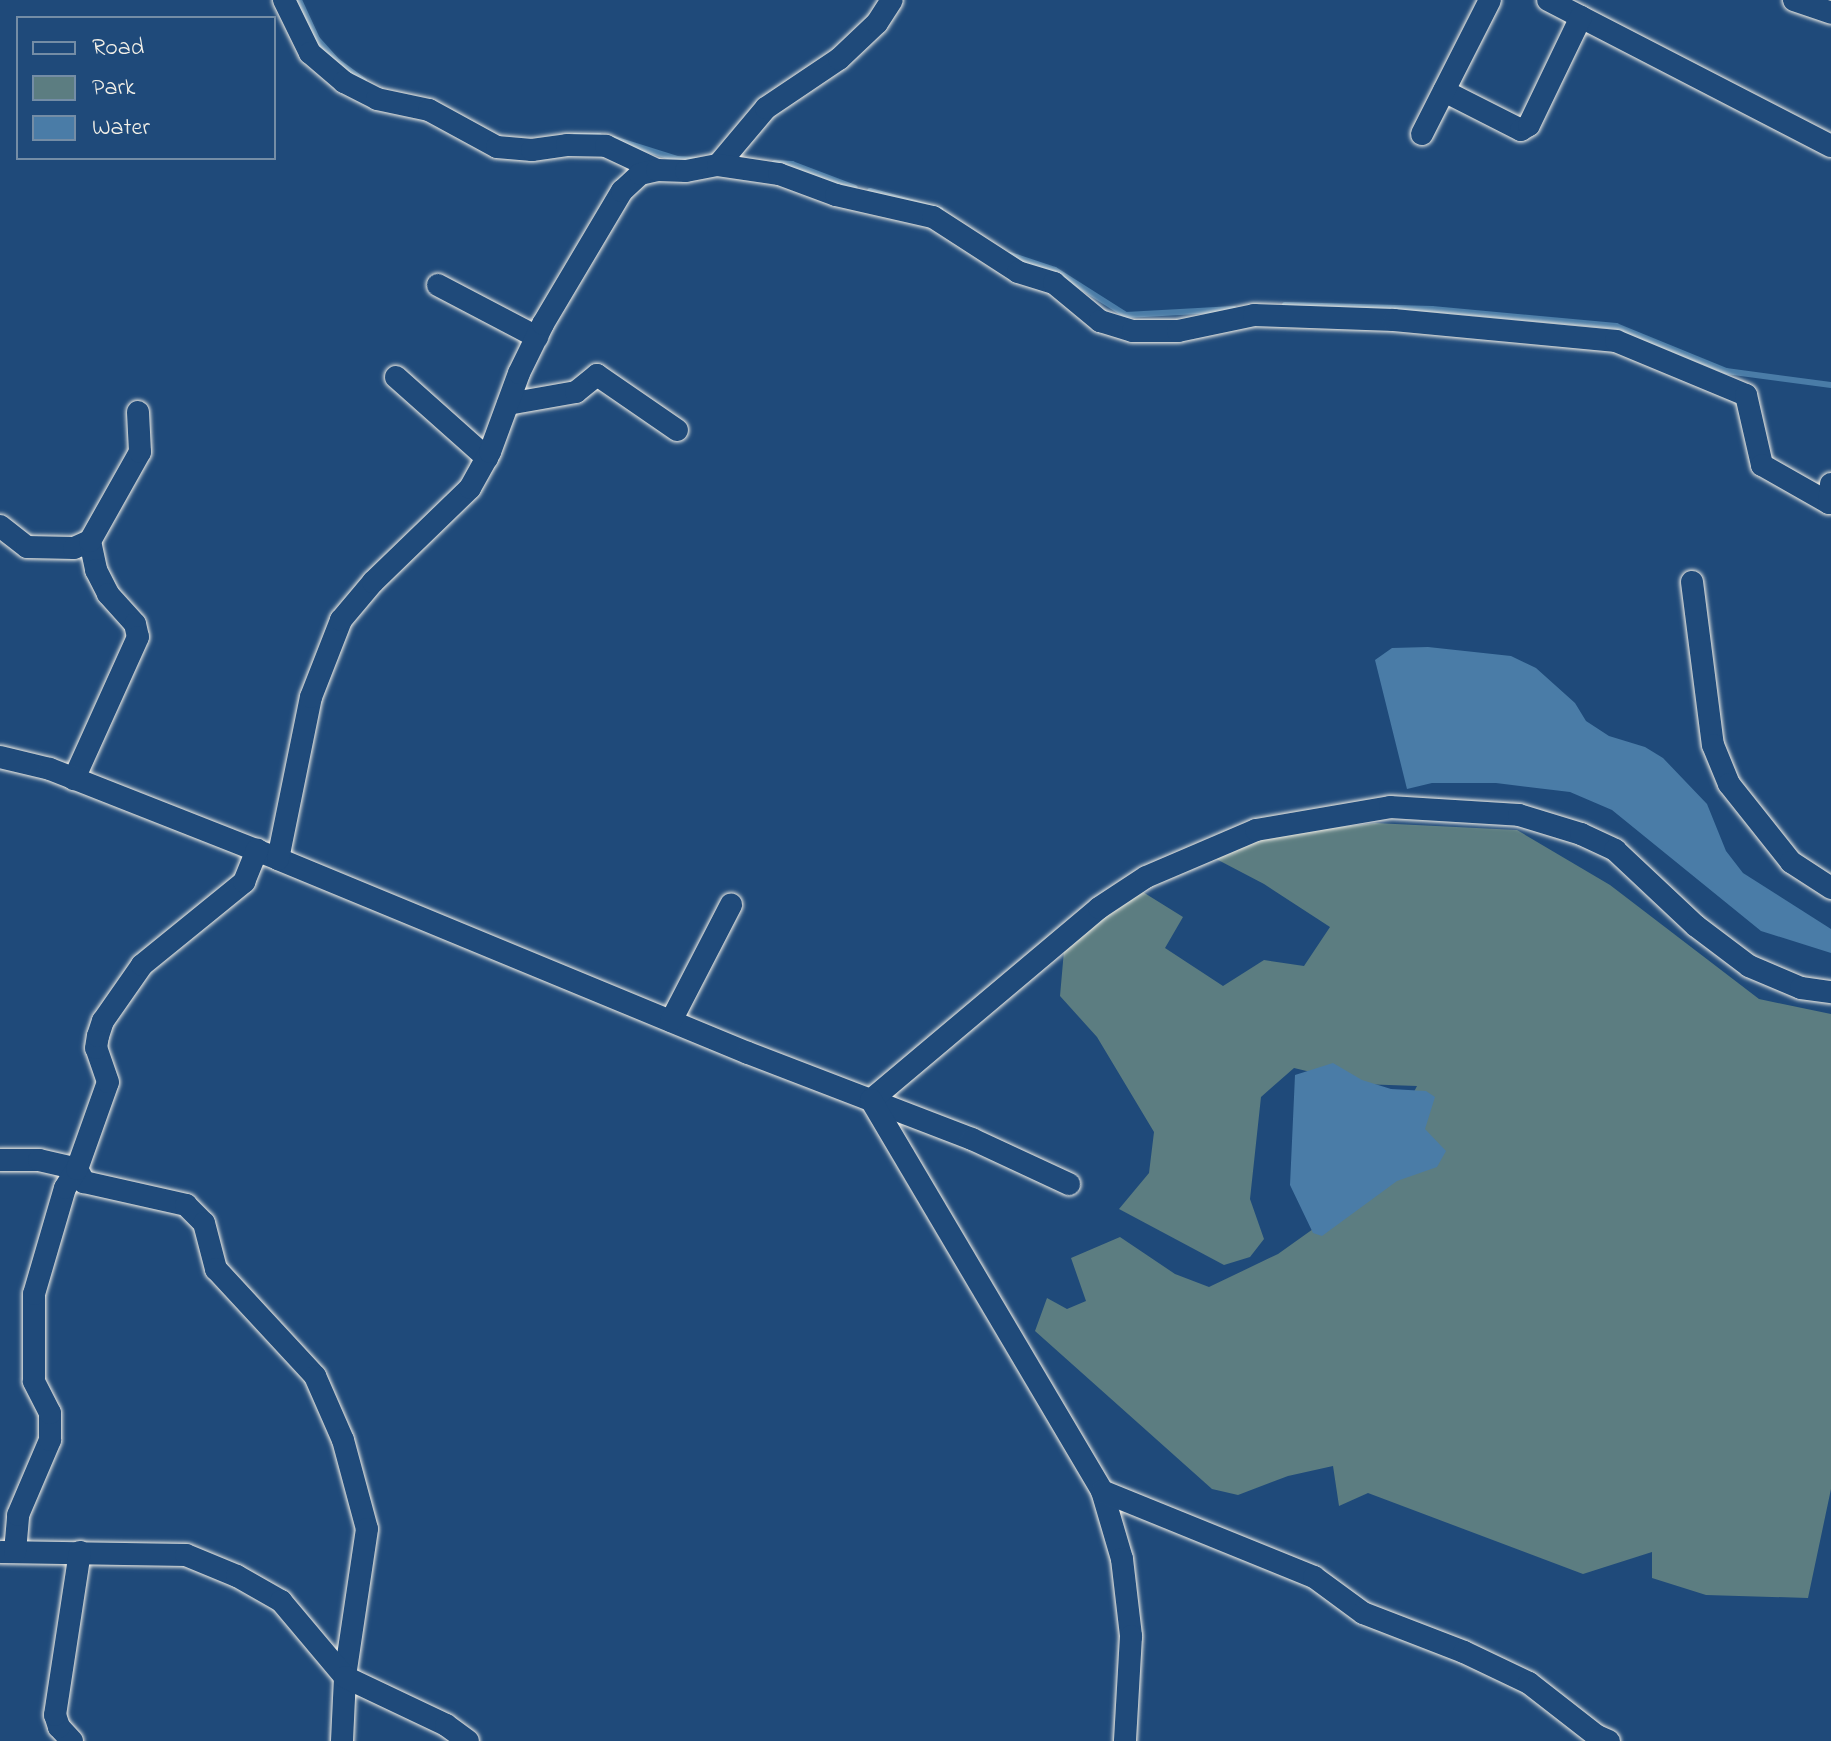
<!DOCTYPE html>
<style>
body{margin:0}
#map{position:relative;width:1831px;height:1741px;overflow:hidden;background:#1f4a7a;font-family:"Indie Flower",sans-serif}
div>[style]{position:absolute}
.green>*{inset:0;background:#5c7d81}
.water>*{inset:0;background:#4a7ca7}
.stream>*{height:6px;margin:-3px;padding:0 3px;transform-origin:3px;border-radius:3px;background:#4a7ca7}
.roads{filter:drop-shadow(0 0 2px #f4f1e8) drop-shadow(0 0 2px #f4f1e8)}
.minor>*{height:22px;margin:-11px;padding:0 11px;transform-origin:11px;border-radius:11px;background:#1f4a7a}
span{translate:-50% -50%;white-space:nowrap;text-align:center;line-height:1.15;-webkit-text-stroke:6px #1f4a7a;paint-order:stroke}
.legend{position:absolute;left:16px;top:16px;width:260px;height:144px;box-sizing:border-box;background:#1f4a7a;border:2px solid #748da6;margin:0;padding:10px 14px;list-style:none;font-size:24px;color:#f4f1e8}
.legend li{display:flex;align-items:center;gap:16px;height:40px}
.legend b{width:40px;border:2px solid #748da6}
</style>
<div id="map">
<div class="green">
<div style="clip-path:polygon(1375px 823px,1517px 830px,1610px 885px,1759px 999px,1831px 1014px,1831px 1489px,1808px 1598px,1706px 1595px,1652px 1578px,1652px 1552px,1583px 1574px,1368px 1493px,1339px 1506px,1333px 1466px,1288px 1476px,1238px 1495px,1212px 1489px,1035px 1331px,1047px 1298px,1067px 1309px,1086px 1301px,1071px 1258px,1120px 1237px,1175px 1274px,1209px 1287px,1278px 1254px,1386px 1177px,1397px 1125px,1417px 1086px,1361px 1084px,1294px 1068px,1261px 1097px,1250px 1199px,1264px 1239px,1250px 1257px,1224px 1265px,1119px 1209px,1149px 1173px,1154px 1132px,1097px 1037px,1060px 996px,1065px 939px,1138px 889px,1183px 917px,1165px 948px,1223px 986px,1264px 960px,1304px 966px,1330px 927px,1264px 884px,1199px 850px,1306px 831px)"></div>
</div>
<div class="water">
<div style="clip-path:polygon(1428px 647px,1511px 656px,1536px 668px,1575px 703px,1586px 721px,1609px 736px,1645px 747px,1663px 758px,1707px 804px,1726px 851px,1743px 873px,1831px 929px,1831px 953px,1761px 931px,1612px 810px,1570px 792px,1496px 783px,1432px 783px,1407px 789px,1375px 660px,1392px 648px)"></div>
<div style="clip-path:polygon(1333px 1063px,1362px 1080px,1391px 1089px,1426px 1091px,1435px 1097px,1425px 1129px,1446px 1151px,1437px 1167px,1397px 1181px,1322px 1236px,1313px 1233px,1290px 1185px,1295px 1075px)"></div>
</div>
<div class="stream">
<div style="left:299px;top:0;width:43px;rotate:65.2deg"></div>
<div style="left:317px;top:39px;width:31px;rotate:48deg"></div>
<div style="left:338px;top:62px;width:32px;rotate:36deg"></div>
<div style="left:575px;top:136px;width:24px"></div>
<div style="left:614px;top:139px;width:66px;rotate:17.6deg"></div>
<div style="left:677px;top:159px;width:19px;rotate:3deg"></div>
<div style="left:775px;top:163px;width:17px;rotate:3deg"></div>
<div style="left:792px;top:164px;width:67px;rotate:20.9deg"></div>
<div style="left:870px;top:191px;width:73px;rotate:15.2deg"></div>
<div style="left:1010px;top:255px;width:47px;rotate:18.4deg"></div>
<div style="left:1055px;top:270px;width:84px;rotate:32.4deg"></div>
<div style="left:1126px;top:315px;width:108px;rotate:-3.2deg"></div>
<div style="left:1285px;top:305px;width:147px;rotate:1.6deg"></div>
<div style="left:1432px;top:309px;width:185px;rotate:5.3deg"></div>
<div style="left:1616px;top:326px;width:119px;rotate:22.2deg"></div>
<div style="left:1726px;top:371px;width:106px;rotate:7.6deg"></div>
</div>
<div class="roads">
<div class="minor">
<div style="left:284px;top:0;width:59px;rotate:63.9deg"></div>
<div style="left:310px;top:53px;width:45px;rotate:40.5deg"></div>
<div style="left:344px;top:82px;width:37px;rotate:27deg"></div>
<div style="left:377px;top:99px;width:53px;rotate:11.9deg"></div>
<div style="left:429px;top:110px;width:77px;rotate:28.6deg"></div>
<div style="left:497px;top:147px;width:35px;rotate:5deg"></div>
<div style="left:532px;top:150px;width:35px;rotate:-8deg"></div>
<div style="left:567px;top:145px;width:39px;rotate:1deg"></div>
<div style="left:606px;top:146px;width:56px;rotate:25.2deg"></div>
<div style="left:1548px;top:0;width:318px;rotate:27.3deg"></div>
<div style="left:1794px;top:0;width:39px;rotate:19deg"></div>
<div style="left:1444px;top:91px;width:86px;rotate:26.9deg"></div>
<div style="left:1521px;top:130px;width:9px;rotate:-32deg"></div>
<div style="left:1529px;top:125px;width:120px;rotate:-64.3deg"></div>
<div style="left:1422px;top:134px;width:150px;rotate:-63.1deg"></div>
<div style="left:718px;top:165px;width:75px;rotate:-49.9deg"></div>
<div style="left:766px;top:108px;width:88px;rotate:-33.9deg"></div>
<div style="left:839px;top:59px;width:52px;rotate:-43.5deg"></div>
<div style="left:877px;top:23px;width:27px;rotate:-57deg"></div>
<div style="left:438px;top:285px;width:112px;rotate:27.7deg"></div>
<div style="left:396px;top:377px;width:122px;rotate:41.7deg"></div>
<div style="left:508px;top:404px;width:69px;rotate:-10deg"></div>
<div style="left:576px;top:392px;width:27px;rotate:-39deg"></div>
<div style="left:597px;top:375px;width:97px;rotate:34.5deg"></div>
<div style="left:0;top:526px;width:34px;rotate:38deg"></div>
<div style="left:27px;top:547px;width:47px;rotate:1.2deg"></div>
<div style="left:74px;top:548px;width:17px;rotate:-24deg"></div>
<div style="left:90px;top:541px;width:30px;rotate:78deg"></div>
<div style="left:96px;top:570px;width:27px;rotate:63deg"></div>
<div style="left:108px;top:594px;width:40px;rotate:48deg"></div>
<div style="left:135px;top:624px;width:13px;rotate:77deg"></div>
<div style="left:138px;top:637px;width:156px;rotate:114.3deg"></div>
<div style="left:90px;top:541px;width:102px;rotate:-60.7deg"></div>
<div style="left:140px;top:452px;width:40px;rotate:-92.9deg"></div>
<div style="left:1692px;top:582px;width:164px;rotate:82.7deg"></div>
<div style="left:1713px;top:745px;width:42px;rotate:67.7deg"></div>
<div style="left:1729px;top:784px;width:100px;rotate:51.5deg"></div>
<div style="left:1791px;top:862px;width:48px;rotate:33deg"></div>
<div style="left:0;top:757px;width:51px;rotate:13.5deg"></div>
<div style="left:50px;top:769px;width:245px;rotate:21.5deg"></div>
<div style="left:278px;top:859px;width:508px;rotate:22.43deg"></div>
<div style="left:748px;top:1053px;width:240px;rotate:21deg"></div>
<div style="left:972px;top:1139px;width:107px;rotate:24.9deg"></div>
<div style="left:278px;top:859px;width:165px;rotate:-78.5deg"></div>
<div style="left:311px;top:697px;width:83px;rotate:-68.7deg"></div>
<div style="left:341px;top:620px;width:50px;rotate:-49.9deg"></div>
<div style="left:373px;top:582px;width:135px;rotate:-44.1deg"></div>
<div style="left:470px;top:488px;width:41px;rotate:-60.9deg"></div>
<div style="left:490px;top:452px;width:84px;rotate:-69.8deg"></div>
<div style="left:519px;top:373px;width:55px;rotate:-63.9deg"></div>
<div style="left:543px;top:324px;width:155px;rotate:-59.3deg"></div>
<div style="left:622px;top:191px;width:25px;rotate:-43deg"></div>
<div style="left:640px;top:174px;width:17px;rotate:-13deg"></div>
<div style="left:657px;top:170px;width:29px;rotate:2deg"></div>
<div style="left:686px;top:171px;width:33px;rotate:-11deg"></div>
<div style="left:718px;top:165px;width:62px;rotate:8.4deg"></div>
<div style="left:779px;top:174px;width:61px;rotate:20.2deg"></div>
<div style="left:836px;top:195px;width:99px;rotate:12.8deg"></div>
<div style="left:933px;top:217px;width:101px;rotate:32.9deg"></div>
<div style="left:1018px;top:272px;width:38px;rotate:17deg"></div>
<div style="left:1054px;top:283px;width:60px;rotate:39.6deg"></div>
<div style="left:1100px;top:321px;width:34px;rotate:17deg"></div>
<div style="left:1133px;top:331px;width:45px"></div>
<div style="left:1178px;top:331px;width:78px;rotate:-11.9deg"></div>
<div style="left:1254px;top:315px;width:140px;rotate:2deg"></div>
<div style="left:1394px;top:320px;width:223px;rotate:5.4deg"></div>
<div style="left:1616px;top:341px;width:141px;rotate:22.6deg"></div>
<div style="left:1746px;top:395px;width:72px;rotate:77.1deg"></div>
<div style="left:1762px;top:465px;width:77px;rotate:29.6deg"></div>
<div style="left:1829px;top:503px;width:19px;rotate:-84deg"></div>
<div style="left:671px;top:1021px;width:131px;rotate:-62.7deg"></div>
<div style="left:871px;top:1100px;width:298px;rotate:-40.1deg"></div>
<div style="left:1099px;top:908px;width:56px;rotate:-33.4deg"></div>
<div style="left:1146px;top:877px;width:120px;rotate:-23.1deg"></div>
<div style="left:1256px;top:830px;width:136px;rotate:-9.7deg"></div>
<div style="left:1390px;top:807px;width:129px;rotate:3.5deg"></div>
<div style="left:1519px;top:815px;width:65px;rotate:17deg"></div>
<div style="left:1581px;top:834px;width:38px;rotate:25deg"></div>
<div style="left:1615px;top:850px;width:111px;rotate:43.2deg"></div>
<div style="left:1696px;top:926px;width:66px;rotate:37deg"></div>
<div style="left:1749px;top:966px;width:56px;rotate:22.9deg"></div>
<div style="left:1801px;top:988px;width:30px;rotate:8deg"></div>
<div style="left:871px;top:1100px;width:454px;rotate:59.4deg"></div>
<div style="left:1102px;top:1491px;width:71px;rotate:73.6deg"></div>
<div style="left:1122px;top:1559px;width:78px;rotate:83.3deg"></div>
<div style="left:1131px;top:1636px;width:105px;rotate:93.3deg"></div>
<div style="left:0;top:1160px;width:39px"></div>
<div style="left:39px;top:1160px;width:39px;rotate:13deg"></div>
<div style="left:77px;top:1169px;width:15px;rotate:62deg"></div>
<div style="left:84px;top:1182px;width:105px;rotate:12.7deg"></div>
<div style="left:186px;top:1205px;width:25px;rotate:45deg"></div>
<div style="left:204px;top:1223px;width:48px;rotate:75.4deg"></div>
<div style="left:216px;top:1269px;width:146px;rotate:47.2deg"></div>
<div style="left:315px;top:1376px;width:70px;rotate:66.4deg"></div>
<div style="left:343px;top:1440px;width:92px;rotate:74.9deg"></div>
<div style="left:367px;top:1529px;width:150px;rotate:98.5deg"></div>
<div style="left:345px;top:1677px;width:64px;rotate:92.7deg"></div>
<div style="left:1102px;top:1491px;width:229px;rotate:22.1deg"></div>
<div style="left:1314px;top:1577px;width:61px;rotate:36.3deg"></div>
<div style="left:1363px;top:1613px;width:108px;rotate:21.1deg"></div>
<div style="left:1464px;top:1652px;width:72px;rotate:25.5deg"></div>
<div style="left:1529px;top:1683px;width:86px;rotate:37.9deg"></div>
<div style="left:1597px;top:1736px;width:13px;rotate:23deg"></div>
<div style="left:1px;top:1552px;width:185px;rotate:0.9deg"></div>
<div style="left:186px;top:1555px;width:55px;rotate:22.4deg"></div>
<div style="left:237px;top:1576px;width:51px;rotate:29.6deg"></div>
<div style="left:281px;top:1601px;width:99px;rotate:49.9deg"></div>
<div style="left:345px;top:1677px;width:112px;rotate:25.4deg"></div>
<div style="left:446px;top:1725px;width:27px;rotate:36deg"></div>
<div style="left:15px;top:1552px;width:37px;rotate:-85deg"></div>
<div style="left:18px;top:1515px;width:82px;rotate:-66.9deg"></div>
<div style="left:50px;top:1440px;width:27px;rotate:-90deg"></div>
<div style="left:50px;top:1413px;width:36px;rotate:-117deg"></div>
<div style="left:34px;top:1381px;width:87px;rotate:-90deg"></div>
<div style="left:34px;top:1294px;width:110px;rotate:-73.7deg"></div>
<div style="left:65px;top:1188px;width:22px;rotate:-58deg"></div>
<div style="left:77px;top:1169px;width:92px;rotate:-70.4deg"></div>
<div style="left:108px;top:1082px;width:36px;rotate:-109deg"></div>
<div style="left:96px;top:1048px;width:12px;rotate:-81deg"></div>
<div style="left:98px;top:1036px;width:16px;rotate:-72deg"></div>
<div style="left:103px;top:1021px;width:68px;rotate:-55.1deg"></div>
<div style="left:142px;top:965px;width:132px;rotate:-39.1deg"></div>
<div style="left:244px;top:882px;width:35px;rotate:-68deg"></div>
<div style="left:72px;top:1741px;width:19px;rotate:-133deg"></div>
<div style="left:59px;top:1727px;width:13px;rotate:-108deg"></div>
<div style="left:55px;top:1715px;width:165px;rotate:-81.3deg"></div>
</div>
</div>
<ul class="legend">
<li><b style="height:10px;background:#1f4a7a"></b>Road</li>
<li><b style="height:22px;background:#5c7d81"></b>Park</li>
<li><b style="height:22px;background:#4a7ca7"></b>Water</li>
</ul>
</div>
